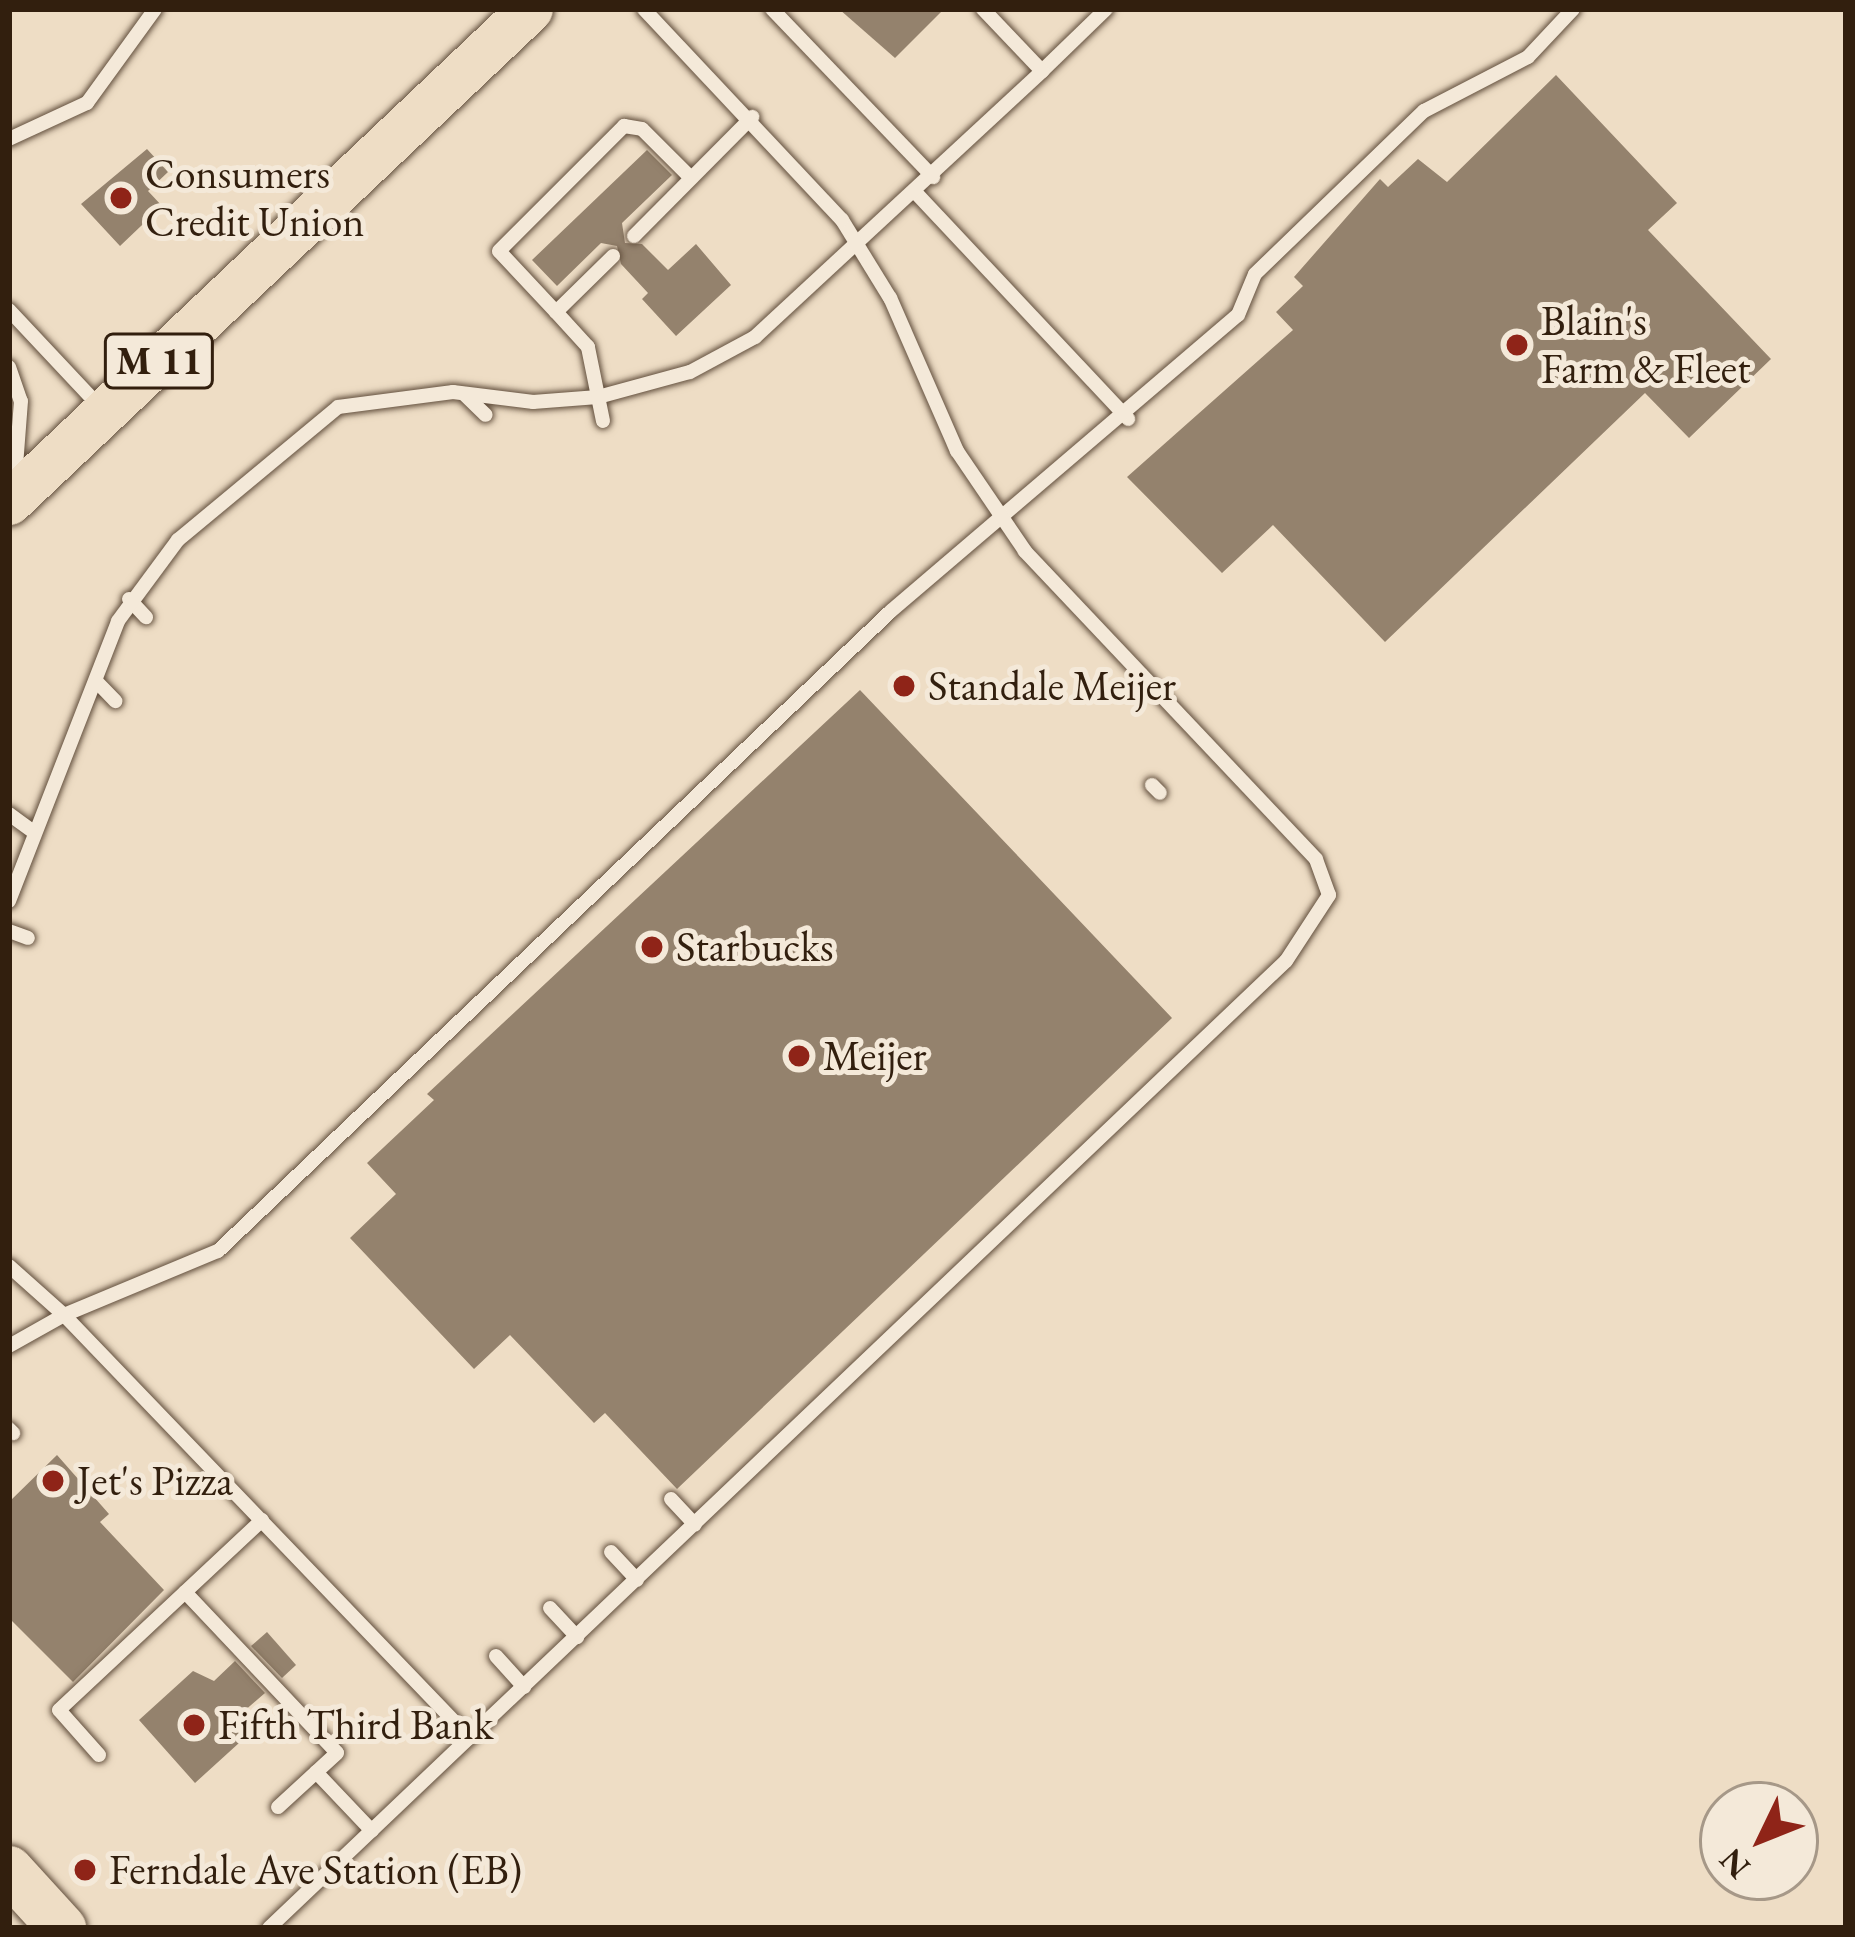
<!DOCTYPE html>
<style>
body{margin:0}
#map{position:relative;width:1855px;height:1937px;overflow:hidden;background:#eeddc5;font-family:"EB Garamond",serif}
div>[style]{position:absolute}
.building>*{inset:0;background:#94826d}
.roads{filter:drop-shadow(0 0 3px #614e3c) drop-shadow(0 0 3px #614e3c)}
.service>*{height:14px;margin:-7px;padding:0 7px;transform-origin:7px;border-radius:7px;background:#f4e9d9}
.primary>*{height:45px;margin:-22.5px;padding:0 22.5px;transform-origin:22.5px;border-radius:22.5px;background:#eeddc5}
.trunk>*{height:48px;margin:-24px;padding:0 24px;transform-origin:24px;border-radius:24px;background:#eeddc5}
.dots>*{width:33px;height:33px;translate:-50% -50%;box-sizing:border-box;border:6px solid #f4e9d9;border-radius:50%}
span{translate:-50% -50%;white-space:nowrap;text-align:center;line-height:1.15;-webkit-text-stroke:10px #f4e9d9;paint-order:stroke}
.shield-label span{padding:3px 9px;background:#f4e9d9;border:3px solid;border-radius:9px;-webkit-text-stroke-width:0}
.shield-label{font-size:39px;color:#321f0e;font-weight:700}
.poi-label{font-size:42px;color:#321f0e}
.left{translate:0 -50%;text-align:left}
.frame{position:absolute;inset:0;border:12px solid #321f0e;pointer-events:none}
.north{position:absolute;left:1699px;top:1781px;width:120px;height:120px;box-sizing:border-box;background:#f4e9d9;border:3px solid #a69888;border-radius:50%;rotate:227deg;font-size:33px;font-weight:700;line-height:48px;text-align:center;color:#321f0e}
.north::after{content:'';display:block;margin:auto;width:42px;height:54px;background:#8f2418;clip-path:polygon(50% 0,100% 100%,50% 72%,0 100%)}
</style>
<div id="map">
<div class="building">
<div style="clip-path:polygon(839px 9px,944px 9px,895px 58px)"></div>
<div style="clip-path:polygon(1556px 75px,1677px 203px,1648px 230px,1771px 359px,1689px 438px,1645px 393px,1385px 642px,1273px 525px,1222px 573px,1127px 477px,1293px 330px,1276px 312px,1303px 286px,1294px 277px,1380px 179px,1388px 187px,1418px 159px,1447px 182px)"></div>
<div style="clip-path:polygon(147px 149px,168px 172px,148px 191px,162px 206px,120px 246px,81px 204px)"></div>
<div style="clip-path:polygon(647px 150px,672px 175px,622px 223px,625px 243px,642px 244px,668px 270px,696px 244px,731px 285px,676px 336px,642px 299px,648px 293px,621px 264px,617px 246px,601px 243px,557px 286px,532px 260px)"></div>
<div style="clip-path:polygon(860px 690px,1172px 1018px,677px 1489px,605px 1413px,594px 1423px,510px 1335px,474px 1369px,350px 1238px,396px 1194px,367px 1163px,434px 1100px,427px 1094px)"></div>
<div style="clip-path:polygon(57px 1455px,109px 1514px,100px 1522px,164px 1590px,73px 1682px,12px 1621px,9px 1594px,9px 1502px)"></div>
<div style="clip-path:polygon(267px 1632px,296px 1665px,282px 1678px,251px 1646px)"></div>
<div style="clip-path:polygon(235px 1661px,265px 1693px,243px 1712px,250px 1733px,195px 1783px,139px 1720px,193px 1671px,214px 1681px)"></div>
</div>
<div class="roads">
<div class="service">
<div style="left:772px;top:9px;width:233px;rotate:46.2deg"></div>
<div style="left:1042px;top:71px;width:89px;rotate:-44.1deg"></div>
<div style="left:9px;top:139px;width:86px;rotate:-24.8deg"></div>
<div style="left:87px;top:103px;width:116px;rotate:-54.1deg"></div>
<div style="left:916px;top:193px;width:310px;rotate:46.8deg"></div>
<div style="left:634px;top:236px;width:168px;rotate:-45.2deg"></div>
<div style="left:9px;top:310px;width:134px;rotate:46.8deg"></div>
<div style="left:556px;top:312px;width:83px;rotate:-133.1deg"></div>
<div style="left:499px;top:251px;width:177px;rotate:-45deg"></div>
<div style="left:624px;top:126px;width:18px;rotate:9deg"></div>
<div style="left:642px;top:129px;width:69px;rotate:45deg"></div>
<div style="left:9px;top:367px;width:36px;rotate:71deg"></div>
<div style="left:21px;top:401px;width:78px;rotate:94.4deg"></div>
<div style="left:464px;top:394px;width:30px;rotate:44deg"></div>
<div style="left:603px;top:421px;width:76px;rotate:-101.5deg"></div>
<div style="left:588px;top:347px;width:47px;rotate:-132.4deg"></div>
<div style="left:556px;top:312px;width:80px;rotate:-44.5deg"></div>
<div style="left:129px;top:599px;width:25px;rotate:47deg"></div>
<div style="left:96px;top:681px;width:28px;rotate:46deg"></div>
<div style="left:1152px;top:785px;width:11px;rotate:45deg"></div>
<div style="left:9px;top:814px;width:32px;rotate:36deg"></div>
<div style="left:9px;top:901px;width:300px;rotate:-68.7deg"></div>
<div style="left:118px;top:621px;width:101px;rotate:-53.5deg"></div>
<div style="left:178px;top:540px;width:208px;rotate:-39.7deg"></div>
<div style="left:338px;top:407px;width:116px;rotate:-7.4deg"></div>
<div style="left:453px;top:392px;width:81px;rotate:7.1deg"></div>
<div style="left:533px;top:402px;width:65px;rotate:-4.4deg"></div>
<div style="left:598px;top:397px;width:95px;rotate:-15.2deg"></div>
<div style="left:690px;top:372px;width:74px;rotate:-28.3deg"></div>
<div style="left:755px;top:337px;width:391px;rotate:-42.8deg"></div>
<div style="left:1042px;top:71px;width:86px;rotate:-133.6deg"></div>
<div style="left:9px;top:931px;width:20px;rotate:20deg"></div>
<div style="left:9px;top:1266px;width:74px;rotate:41.7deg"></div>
<div style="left:64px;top:1315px;width:167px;rotate:-22.6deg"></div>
<div style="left:218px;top:1251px;width:929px;rotate:-43.56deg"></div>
<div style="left:891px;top:611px;width:456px;rotate:-40.5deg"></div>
<div style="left:1238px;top:315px;width:44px;rotate:-67.5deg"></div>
<div style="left:1255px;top:274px;width:235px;rotate:-44deg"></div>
<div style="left:1424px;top:111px;width:117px;rotate:-27.4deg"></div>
<div style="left:1528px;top:57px;width:66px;rotate:-46.8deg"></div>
<div style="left:9px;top:1346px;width:63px;rotate:-29.4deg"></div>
<div style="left:64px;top:1315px;width:586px;rotate:46.17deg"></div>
<div style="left:9px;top:1429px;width:6px;rotate:45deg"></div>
<div style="left:671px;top:1499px;width:35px;rotate:47deg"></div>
<div style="left:611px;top:1552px;width:38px;rotate:47deg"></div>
<div style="left:185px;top:1592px;width:221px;rotate:46.6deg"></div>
<div style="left:337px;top:1753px;width:80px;rotate:137.5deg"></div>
<div style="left:550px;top:1608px;width:40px;rotate:47deg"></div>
<div style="left:496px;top:1656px;width:42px;rotate:47.9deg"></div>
<div style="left:99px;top:1755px;width:60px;rotate:-131.6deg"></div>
<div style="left:59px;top:1710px;width:278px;rotate:-43.1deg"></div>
<div style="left:316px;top:1772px;width:81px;rotate:46.5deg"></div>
<div style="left:269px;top:1928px;width:1403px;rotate:-43.56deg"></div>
<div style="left:1286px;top:961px;width:79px;rotate:-56.9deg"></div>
<div style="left:1329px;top:895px;width:38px;rotate:-110deg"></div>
<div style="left:1316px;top:859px;width:424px;rotate:-133.4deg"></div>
<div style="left:1025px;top:551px;width:121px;rotate:-124.2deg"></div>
<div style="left:957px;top:451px;width:167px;rotate:-113.6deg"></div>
<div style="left:890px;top:298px;width:92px;rotate:-121.6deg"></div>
<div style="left:842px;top:220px;width:289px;rotate:-133.2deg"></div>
</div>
<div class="primary">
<div style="left:9px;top:502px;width:717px;rotate:-43.42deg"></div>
</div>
<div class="trunk">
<div style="left:9px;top:1870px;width:79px;rotate:47.6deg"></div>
</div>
</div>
<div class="dots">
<div style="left:121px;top:198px;background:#8f2418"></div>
<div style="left:1517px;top:345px;background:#8f2418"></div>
<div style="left:904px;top:686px;background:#8f2418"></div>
<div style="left:652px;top:947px;background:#8f2418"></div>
<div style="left:799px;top:1056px;background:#8f2418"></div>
<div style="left:53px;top:1481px;background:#8f2418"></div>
<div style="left:194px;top:1725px;background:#8f2418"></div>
<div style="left:85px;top:1870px;background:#8f2418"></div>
</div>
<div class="shield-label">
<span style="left:159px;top:361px">M 11</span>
</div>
<div class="poi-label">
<span class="left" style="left:145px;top:198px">Consumers<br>Credit Union</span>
<span class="left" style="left:1541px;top:345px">Blain's<br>Farm &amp; Fleet</span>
<span class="left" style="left:928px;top:686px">Standale Meijer</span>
<span class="left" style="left:676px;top:947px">Starbucks</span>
<span class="left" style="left:823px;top:1056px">Meijer</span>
<span class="left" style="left:77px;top:1481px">Jet's Pizza</span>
<span class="left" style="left:218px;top:1725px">Fifth Third Bank</span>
<span class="left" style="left:109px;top:1870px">Ferndale Ave Station (EB)</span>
</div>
<div class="frame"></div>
<div class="north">N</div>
</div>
